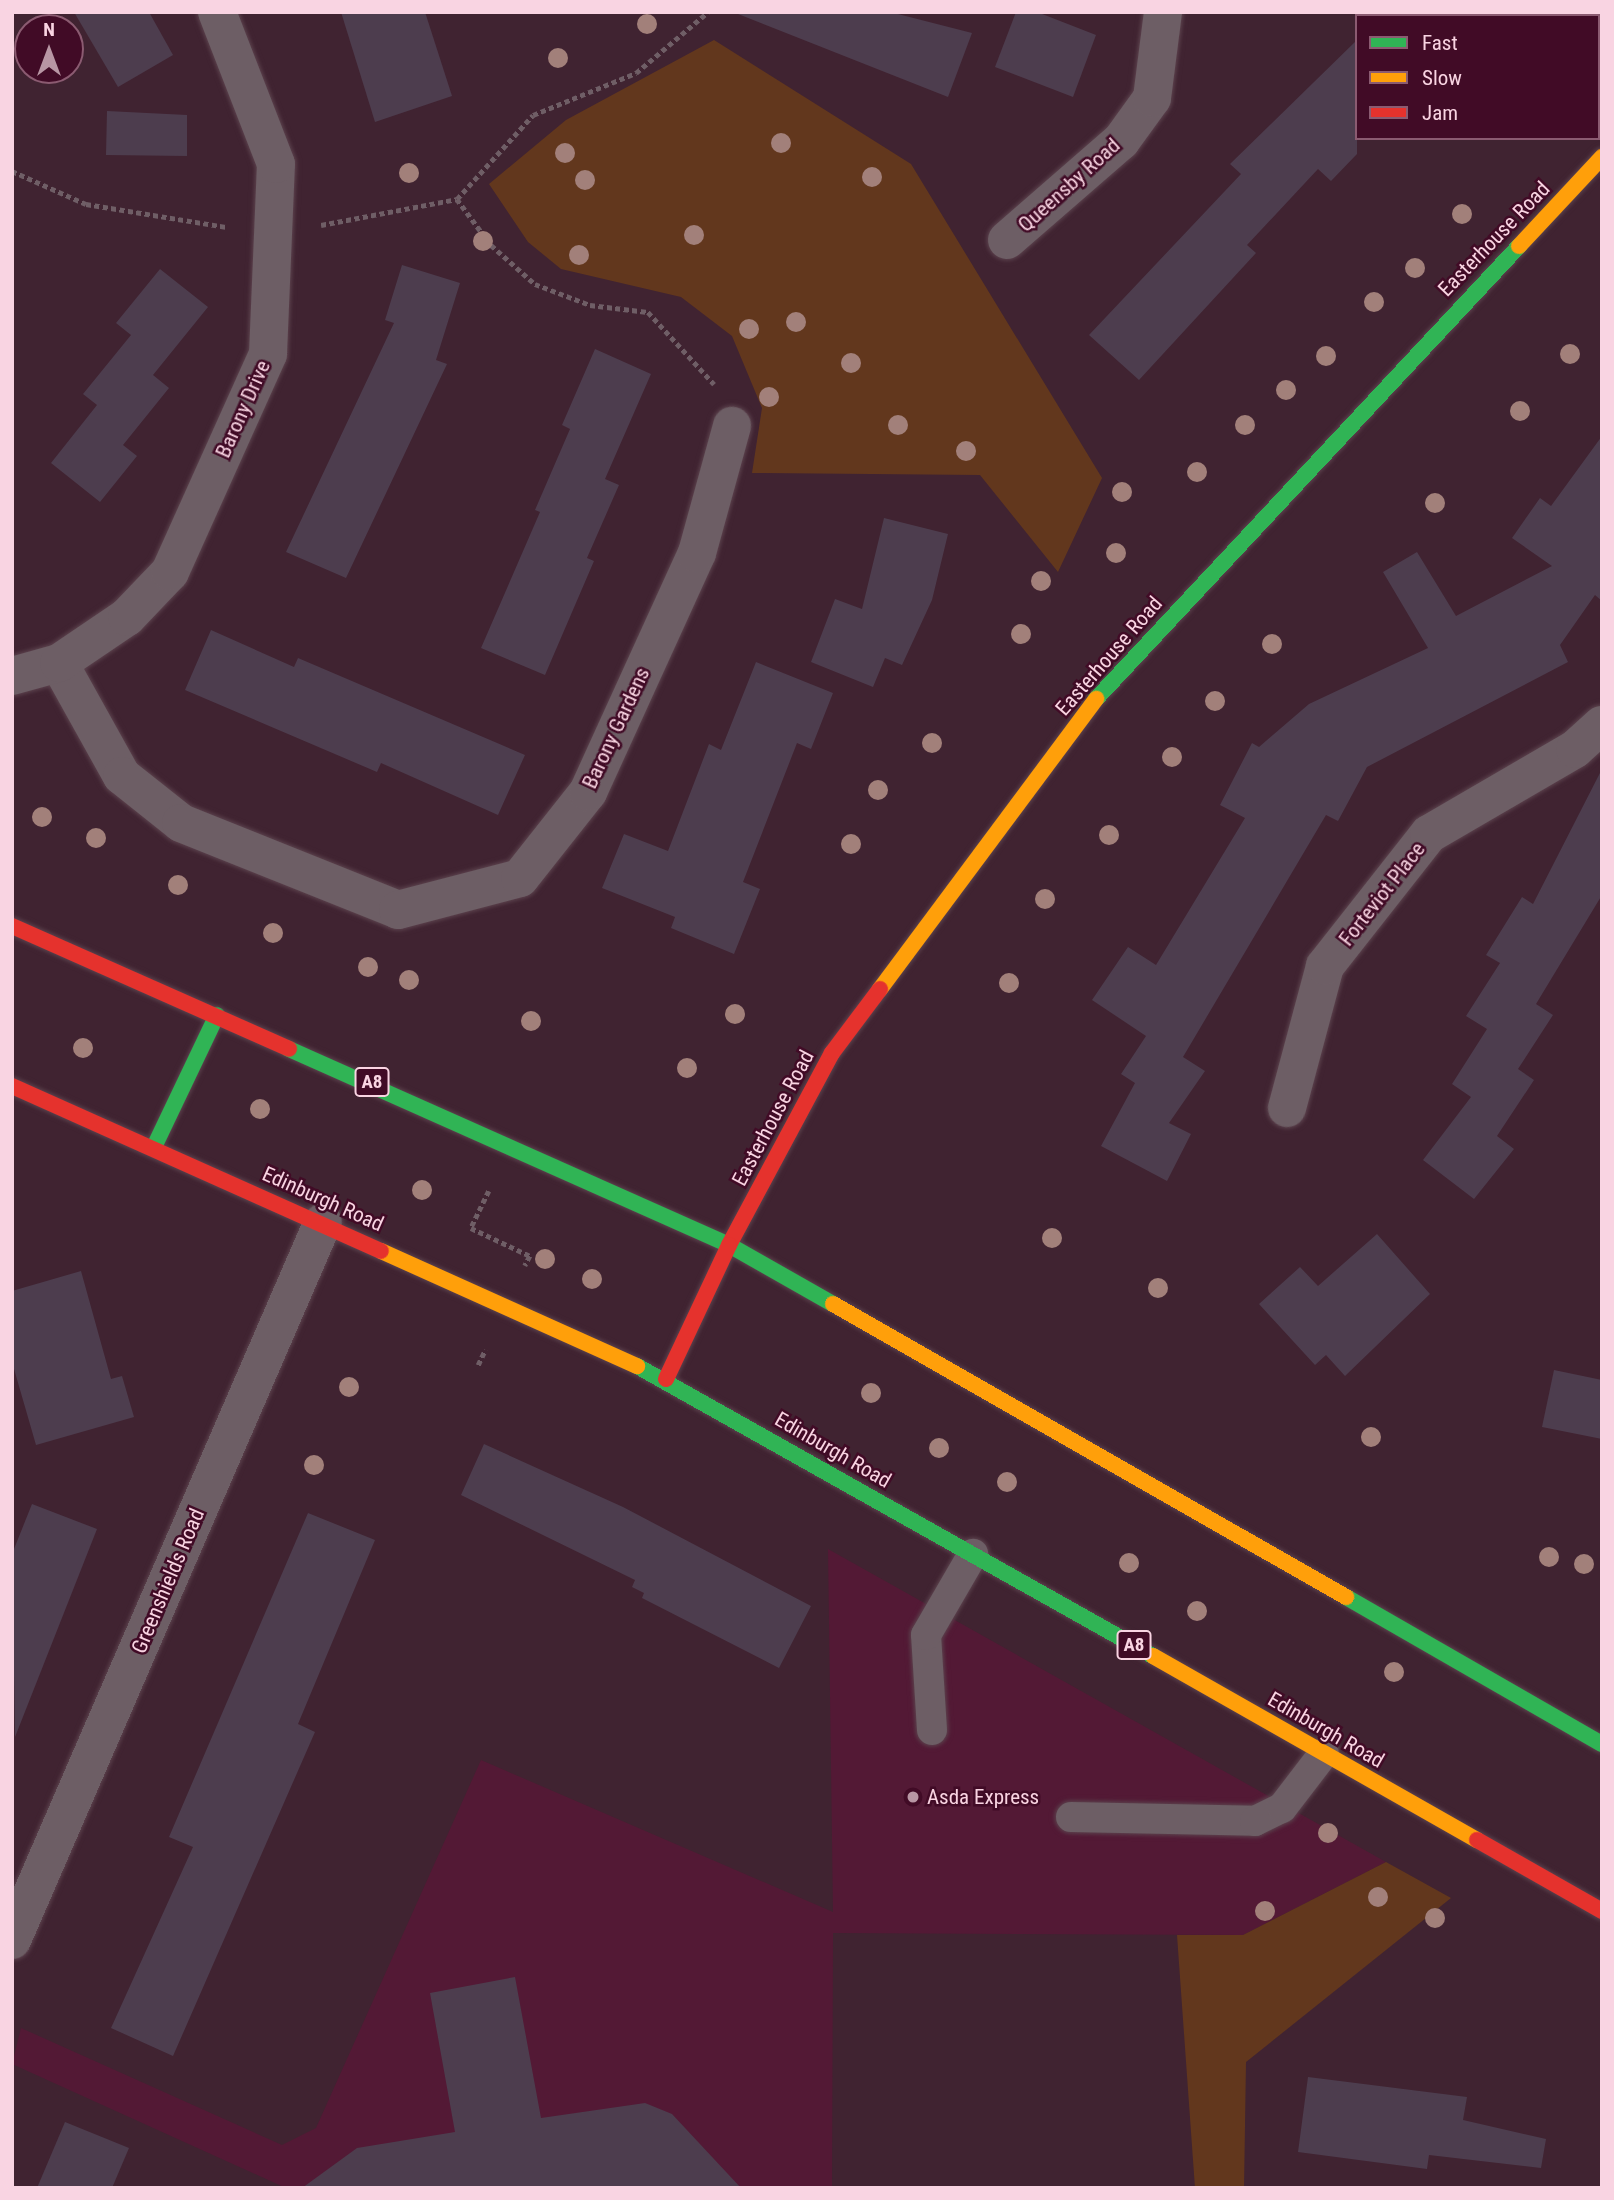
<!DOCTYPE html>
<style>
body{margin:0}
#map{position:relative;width:1614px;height:2200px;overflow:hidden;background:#402331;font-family:"Roboto Condensed",sans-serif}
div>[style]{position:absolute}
.built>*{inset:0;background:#531935}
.green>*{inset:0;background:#62371d}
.building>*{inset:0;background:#4d3d4e}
.path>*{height:4.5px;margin-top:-2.25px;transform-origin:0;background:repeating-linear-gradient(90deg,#6f5e66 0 5px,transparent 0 8.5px)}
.roads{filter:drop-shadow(0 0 2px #5b424d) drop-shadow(0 0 2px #5b424d)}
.lane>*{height:30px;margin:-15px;padding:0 15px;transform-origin:15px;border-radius:15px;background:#6d5e65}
.street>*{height:38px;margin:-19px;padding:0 19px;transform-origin:19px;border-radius:19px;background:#6d5e65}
.fast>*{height:16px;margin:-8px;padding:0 8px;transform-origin:8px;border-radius:8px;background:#30b455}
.slow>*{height:16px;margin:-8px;padding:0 8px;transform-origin:8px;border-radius:8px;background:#ff9f0a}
.jam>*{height:16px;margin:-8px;padding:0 8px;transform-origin:8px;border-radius:8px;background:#e5322d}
.trees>*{width:20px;height:20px;margin:-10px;border-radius:50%;background:#a2807a}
.dots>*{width:19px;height:19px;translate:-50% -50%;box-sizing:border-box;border:4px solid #410b26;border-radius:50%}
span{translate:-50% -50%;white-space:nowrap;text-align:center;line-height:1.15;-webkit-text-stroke:5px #410b26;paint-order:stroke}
.shield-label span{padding:2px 5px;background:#410b26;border:2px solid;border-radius:5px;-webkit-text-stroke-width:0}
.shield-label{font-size:19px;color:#f9d4e2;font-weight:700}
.street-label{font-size:21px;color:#f9d4e2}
.poi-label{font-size:21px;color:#f9d4e2}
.left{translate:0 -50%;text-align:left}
.frame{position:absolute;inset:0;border:14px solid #f9d4e2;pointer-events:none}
.legend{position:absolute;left:1355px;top:14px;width:245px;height:126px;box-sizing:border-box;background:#410b26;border:2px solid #8b5b71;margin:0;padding:9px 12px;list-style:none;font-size:21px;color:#f9d4e2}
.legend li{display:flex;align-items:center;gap:14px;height:35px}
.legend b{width:35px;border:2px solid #8b5b71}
.north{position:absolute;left:14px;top:14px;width:70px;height:70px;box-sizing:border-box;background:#410b26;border:2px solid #8b5b71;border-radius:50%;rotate:0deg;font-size:19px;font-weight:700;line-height:28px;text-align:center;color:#f9d4e2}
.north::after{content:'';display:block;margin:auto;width:24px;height:32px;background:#b896a4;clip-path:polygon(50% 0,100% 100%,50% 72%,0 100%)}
</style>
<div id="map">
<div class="built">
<div style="clip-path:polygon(828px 1549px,1386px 1862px,1243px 1935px,833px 1933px,832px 2188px,286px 2188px,12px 2064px,21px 2028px,282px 2145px,316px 2128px,481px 1760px,833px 1912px)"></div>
</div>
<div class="green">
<div style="clip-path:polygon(714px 40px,911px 164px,1102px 478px,1058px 572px,980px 475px,752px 473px,762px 408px,732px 336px,681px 297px,561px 269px,528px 242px,489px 184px,566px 120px)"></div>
<div style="clip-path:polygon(1386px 1862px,1451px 1898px,1246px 2062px,1244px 2188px,1195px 2188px,1177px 1935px,1243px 1935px)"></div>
</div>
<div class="building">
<div style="clip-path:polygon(74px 12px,149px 12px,173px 55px,118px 87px)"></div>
<div style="clip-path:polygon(341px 12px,425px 12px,452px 96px,375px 122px)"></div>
<div style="clip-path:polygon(733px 12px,890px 12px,972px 33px,948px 97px)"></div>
<div style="clip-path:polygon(1016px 12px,1037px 12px,1096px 35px,1073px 97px,995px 67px)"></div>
<div style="clip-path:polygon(1357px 40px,1357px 154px,1331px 181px,1318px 169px,1247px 245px,1256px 253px,1139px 380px,1089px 335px,1241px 174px,1230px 164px)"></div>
<div style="clip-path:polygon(107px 111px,187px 115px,187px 156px,106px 155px)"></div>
<div style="clip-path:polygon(402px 265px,460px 283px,436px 360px,447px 364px,346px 578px,286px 552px,394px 323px,385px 320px)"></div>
<div style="clip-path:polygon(160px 269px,208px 307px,153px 375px,169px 388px,123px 445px,137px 456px,100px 502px,51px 463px,97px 405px,83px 394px,131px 335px,116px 323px)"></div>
<div style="clip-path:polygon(595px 349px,651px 374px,605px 479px,619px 485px,587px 558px,594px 561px,545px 675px,481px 648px,540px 512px,535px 510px,570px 429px,562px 425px)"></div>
<div style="clip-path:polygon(1602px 436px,1602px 601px,1595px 595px,1560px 645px,1568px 662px,1367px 767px,1338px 821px,1326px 815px,1183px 1057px,1205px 1071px,1169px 1123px,1191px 1134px,1167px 1181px,1101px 1146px,1135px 1083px,1121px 1074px,1146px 1036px,1092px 1000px,1128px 947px,1156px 965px,1245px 818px,1220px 805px,1252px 743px,1259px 747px,1309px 704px,1428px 648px,1383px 572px,1417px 552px,1456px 616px,1552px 566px,1512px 538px,1540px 498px,1551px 506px)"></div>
<div style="clip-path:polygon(884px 518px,948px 534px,932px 600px,902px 665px,885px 658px,873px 687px,811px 662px,835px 599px,862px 609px)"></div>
<div style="clip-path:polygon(211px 630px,294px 667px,298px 658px,525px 755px,498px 815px,381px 763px,377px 772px,185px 690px)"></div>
<div style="clip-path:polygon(756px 662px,833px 693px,811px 749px,797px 743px,743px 882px,760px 889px,734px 954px,671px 928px,675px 917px,602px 888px,624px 834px,668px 851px,709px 744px,721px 750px)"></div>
<div style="clip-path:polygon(1602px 769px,1602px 895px,1536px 1004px,1553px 1015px,1518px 1069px,1534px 1080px,1497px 1136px,1514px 1149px,1474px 1199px,1423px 1160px,1471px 1097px,1452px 1084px,1487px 1029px,1466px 1016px,1500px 963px,1486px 955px,1522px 897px,1533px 904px)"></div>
<div style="clip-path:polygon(1377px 1234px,1430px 1294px,1345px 1376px,1326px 1355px,1315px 1365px,1259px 1304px,1300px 1267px,1318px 1286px)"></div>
<div style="clip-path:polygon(81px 1271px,111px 1379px,122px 1376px,134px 1417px,36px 1445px,12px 1362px,12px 1291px)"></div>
<div style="clip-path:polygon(1554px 1370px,1602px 1380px,1602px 1439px,1542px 1427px)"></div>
<div style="clip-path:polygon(484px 1444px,623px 1507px,811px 1606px,779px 1668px,642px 1598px,644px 1593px,632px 1587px,635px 1580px,461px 1495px)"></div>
<div style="clip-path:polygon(32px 1504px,97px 1529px,15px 1737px,12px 1554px)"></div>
<div style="clip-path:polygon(308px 1513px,375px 1540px,298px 1724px,315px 1732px,173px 2056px,111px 2028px,193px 1847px,169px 1837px)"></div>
<div style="clip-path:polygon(515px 1977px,541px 2118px,645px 2103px,672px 2114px,741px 2188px,302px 2188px,357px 2148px,455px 2132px,430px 1993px)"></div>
<div style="clip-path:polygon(1308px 2077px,1467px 2097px,1463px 2120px,1546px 2139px,1541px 2168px,1429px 2155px,1427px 2169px,1298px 2152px)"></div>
<div style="clip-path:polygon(65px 2122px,129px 2148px,112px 2188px,37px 2188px)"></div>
</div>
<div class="path">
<div style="left:1528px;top:12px;width:5px;rotate:53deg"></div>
<div style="left:12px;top:171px;width:81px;rotate:24deg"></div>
<div style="left:86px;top:204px;width:143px;rotate:9.3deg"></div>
<div style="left:457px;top:199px;width:57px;rotate:53.5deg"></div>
<div style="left:491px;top:245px;width:59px;rotate:41.6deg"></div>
<div style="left:535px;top:284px;width:59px;rotate:20.9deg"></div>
<div style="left:590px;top:305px;width:58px;rotate:6.9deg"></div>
<div style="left:648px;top:312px;width:98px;rotate:47.5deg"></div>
<div style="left:321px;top:225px;width:138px;rotate:-10.8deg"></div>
<div style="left:457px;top:199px;width:113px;rotate:-47.9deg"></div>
<div style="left:533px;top:115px;width:111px;rotate:-22.2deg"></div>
<div style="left:636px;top:73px;width:94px;rotate:-40.3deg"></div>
<div style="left:489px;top:1191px;width:41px;rotate:115.9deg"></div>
<div style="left:471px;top:1228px;width:65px;rotate:25.4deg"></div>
<div style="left:530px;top:1256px;width:11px;rotate:117deg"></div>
<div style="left:478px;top:1365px;width:17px;rotate:-65deg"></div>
</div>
<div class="roads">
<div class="lane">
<div style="left:932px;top:1730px;width:95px;rotate:-93.6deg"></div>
<div style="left:926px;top:1635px;width:94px;rotate:-59.9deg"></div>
<div style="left:1071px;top:1817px;width:184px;rotate:1.2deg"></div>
<div style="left:1255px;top:1821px;width:30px;rotate:-26deg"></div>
<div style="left:1282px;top:1808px;width:69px;rotate:-52.6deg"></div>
</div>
<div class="street">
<div style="left:1007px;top:240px;width:151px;rotate:-41deg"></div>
<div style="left:1121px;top:141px;width:53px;rotate:-54.2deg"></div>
<div style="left:1152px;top:98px;width:87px;rotate:-82.7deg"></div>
<div style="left:59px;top:663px;width:129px;rotate:60.9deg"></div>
<div style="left:122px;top:776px;width:75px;rotate:38.5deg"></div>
<div style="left:181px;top:823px;width:234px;rotate:21.8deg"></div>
<div style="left:398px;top:910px;width:126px;rotate:-14.7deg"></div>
<div style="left:520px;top:878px;width:110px;rotate:-51.7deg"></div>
<div style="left:588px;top:792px;width:263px;rotate:-65.5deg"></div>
<div style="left:697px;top:553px;width:132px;rotate:-74.6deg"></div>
<div style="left:12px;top:676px;width:49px;rotate:-15.5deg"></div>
<div style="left:59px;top:663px;width:82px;rotate:-34.1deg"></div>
<div style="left:127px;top:617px;width:62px;rotate:-46.3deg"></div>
<div style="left:170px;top:572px;width:239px;rotate:-65.8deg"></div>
<div style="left:268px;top:354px;width:190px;rotate:-87.6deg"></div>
<div style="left:276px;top:164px;width:163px;rotate:-111.2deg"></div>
<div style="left:1287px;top:1108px;width:147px;rotate:-75deg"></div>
<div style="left:1325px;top:966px;width:168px;rotate:-51.8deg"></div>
<div style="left:1429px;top:834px;width:169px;rotate:-30.2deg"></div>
<div style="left:1575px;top:749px;width:36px;rotate:-42deg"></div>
<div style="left:12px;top:1940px;width:782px;rotate:-66.58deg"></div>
</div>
<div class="fast">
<div style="left:1096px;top:699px;width:620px;rotate:-46.96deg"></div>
<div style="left:289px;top:1049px;width:482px;rotate:24deg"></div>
<div style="left:729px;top:1245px;width:120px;rotate:29.6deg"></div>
<div style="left:154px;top:1147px;width:146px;rotate:-64.5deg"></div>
<div style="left:637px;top:1366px;width:592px;rotate:29.34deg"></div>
<div style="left:1346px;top:1597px;width:295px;rotate:29.9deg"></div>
</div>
<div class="slow">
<div style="left:1519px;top:246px;width:122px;rotate:-47deg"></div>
<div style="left:880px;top:989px;width:362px;rotate:-53.3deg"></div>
<div style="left:381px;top:1251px;width:281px;rotate:24.2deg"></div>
<div style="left:833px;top:1304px;width:591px;rotate:29.73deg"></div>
<div style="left:1153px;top:1656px;width:373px;rotate:29.6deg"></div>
</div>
<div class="jam">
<div style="left:12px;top:926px;width:303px;rotate:23.9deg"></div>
<div style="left:12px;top:1086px;width:404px;rotate:24.1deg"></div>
<div style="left:729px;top:1245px;width:218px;rotate:-61.8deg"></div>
<div style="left:832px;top:1053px;width:80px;rotate:-53.1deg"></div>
<div style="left:666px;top:1379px;width:148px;rotate:-64.8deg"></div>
<div style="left:1477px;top:1840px;width:144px;rotate:29.6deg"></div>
</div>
</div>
<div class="trees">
<div style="left:647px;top:24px"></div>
<div style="left:558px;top:58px"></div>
<div style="left:781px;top:143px"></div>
<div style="left:565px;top:153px"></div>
<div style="left:409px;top:173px"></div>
<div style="left:872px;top:177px"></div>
<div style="left:585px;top:180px"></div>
<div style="left:1462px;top:214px"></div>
<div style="left:694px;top:235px"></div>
<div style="left:483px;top:241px"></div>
<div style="left:579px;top:255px"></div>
<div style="left:1415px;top:268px"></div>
<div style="left:1374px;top:302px"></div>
<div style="left:796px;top:322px"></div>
<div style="left:749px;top:329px"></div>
<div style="left:1570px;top:354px"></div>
<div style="left:1326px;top:356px"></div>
<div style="left:851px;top:363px"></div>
<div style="left:1286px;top:390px"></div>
<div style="left:769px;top:397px"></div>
<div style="left:1520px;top:411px"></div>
<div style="left:898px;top:425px"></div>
<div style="left:1245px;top:425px"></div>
<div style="left:966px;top:451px"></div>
<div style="left:1197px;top:472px"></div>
<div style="left:1122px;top:492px"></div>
<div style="left:1435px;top:503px"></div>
<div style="left:1116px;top:553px"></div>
<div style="left:1041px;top:581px"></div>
<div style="left:1021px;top:634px"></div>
<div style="left:1272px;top:644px"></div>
<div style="left:1215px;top:701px"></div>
<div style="left:932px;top:743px"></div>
<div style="left:1172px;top:757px"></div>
<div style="left:878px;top:790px"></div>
<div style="left:42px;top:817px"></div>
<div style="left:1109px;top:835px"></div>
<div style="left:96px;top:838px"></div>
<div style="left:851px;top:844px"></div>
<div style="left:178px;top:885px"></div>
<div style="left:1045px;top:899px"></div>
<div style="left:273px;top:933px"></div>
<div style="left:368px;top:967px"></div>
<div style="left:409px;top:980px"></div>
<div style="left:1009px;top:983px"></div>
<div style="left:735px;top:1014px"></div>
<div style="left:531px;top:1021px"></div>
<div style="left:83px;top:1048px"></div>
<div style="left:687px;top:1068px"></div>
<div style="left:260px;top:1109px"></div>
<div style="left:422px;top:1190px"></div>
<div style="left:1052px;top:1238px"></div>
<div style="left:545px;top:1259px"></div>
<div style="left:592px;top:1279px"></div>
<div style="left:1158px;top:1288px"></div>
<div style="left:349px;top:1387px"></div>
<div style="left:871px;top:1393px"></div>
<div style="left:1371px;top:1437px"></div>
<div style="left:939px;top:1448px"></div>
<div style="left:314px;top:1465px"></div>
<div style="left:1007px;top:1482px"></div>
<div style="left:1549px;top:1557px"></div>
<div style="left:1129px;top:1563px"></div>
<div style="left:1584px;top:1564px"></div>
<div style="left:1197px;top:1611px"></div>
<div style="left:1394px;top:1672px"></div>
<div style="left:1328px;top:1833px"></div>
<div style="left:1378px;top:1897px"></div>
<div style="left:1265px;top:1911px"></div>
<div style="left:1435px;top:1918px"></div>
</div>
<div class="dots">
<div style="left:913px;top:1797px;background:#b896a4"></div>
</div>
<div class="shield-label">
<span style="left:372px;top:1082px">A8</span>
<span style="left:1134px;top:1645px">A8</span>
</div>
<div class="street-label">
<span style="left:1069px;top:185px;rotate:-42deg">Queensby Road</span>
<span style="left:1494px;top:239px;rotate:-46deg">Easterhouse Road</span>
<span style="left:243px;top:409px;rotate:-66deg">Barony Drive</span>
<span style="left:1109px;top:656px;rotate:-49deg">Easterhouse Road</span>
<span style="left:616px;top:728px;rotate:-65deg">Barony Gardens</span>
<span style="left:1382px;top:894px;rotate:-52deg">Forteviot Place</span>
<span style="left:773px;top:1118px;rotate:-62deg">Easterhouse Road</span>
<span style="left:323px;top:1199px;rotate:24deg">Edinburgh Road</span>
<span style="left:833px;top:1450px;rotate:30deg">Edinburgh Road</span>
<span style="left:168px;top:1581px;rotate:-67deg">Greenshields Road</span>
<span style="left:1326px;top:1730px;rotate:30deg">Edinburgh Road</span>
</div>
<div class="poi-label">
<span class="left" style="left:927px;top:1797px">Asda Express</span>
</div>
<div class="frame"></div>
<ul class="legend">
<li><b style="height:9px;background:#30b455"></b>Fast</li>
<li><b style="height:9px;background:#ff9f0a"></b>Slow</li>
<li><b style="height:9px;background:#e5322d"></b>Jam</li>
</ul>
<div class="north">N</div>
</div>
